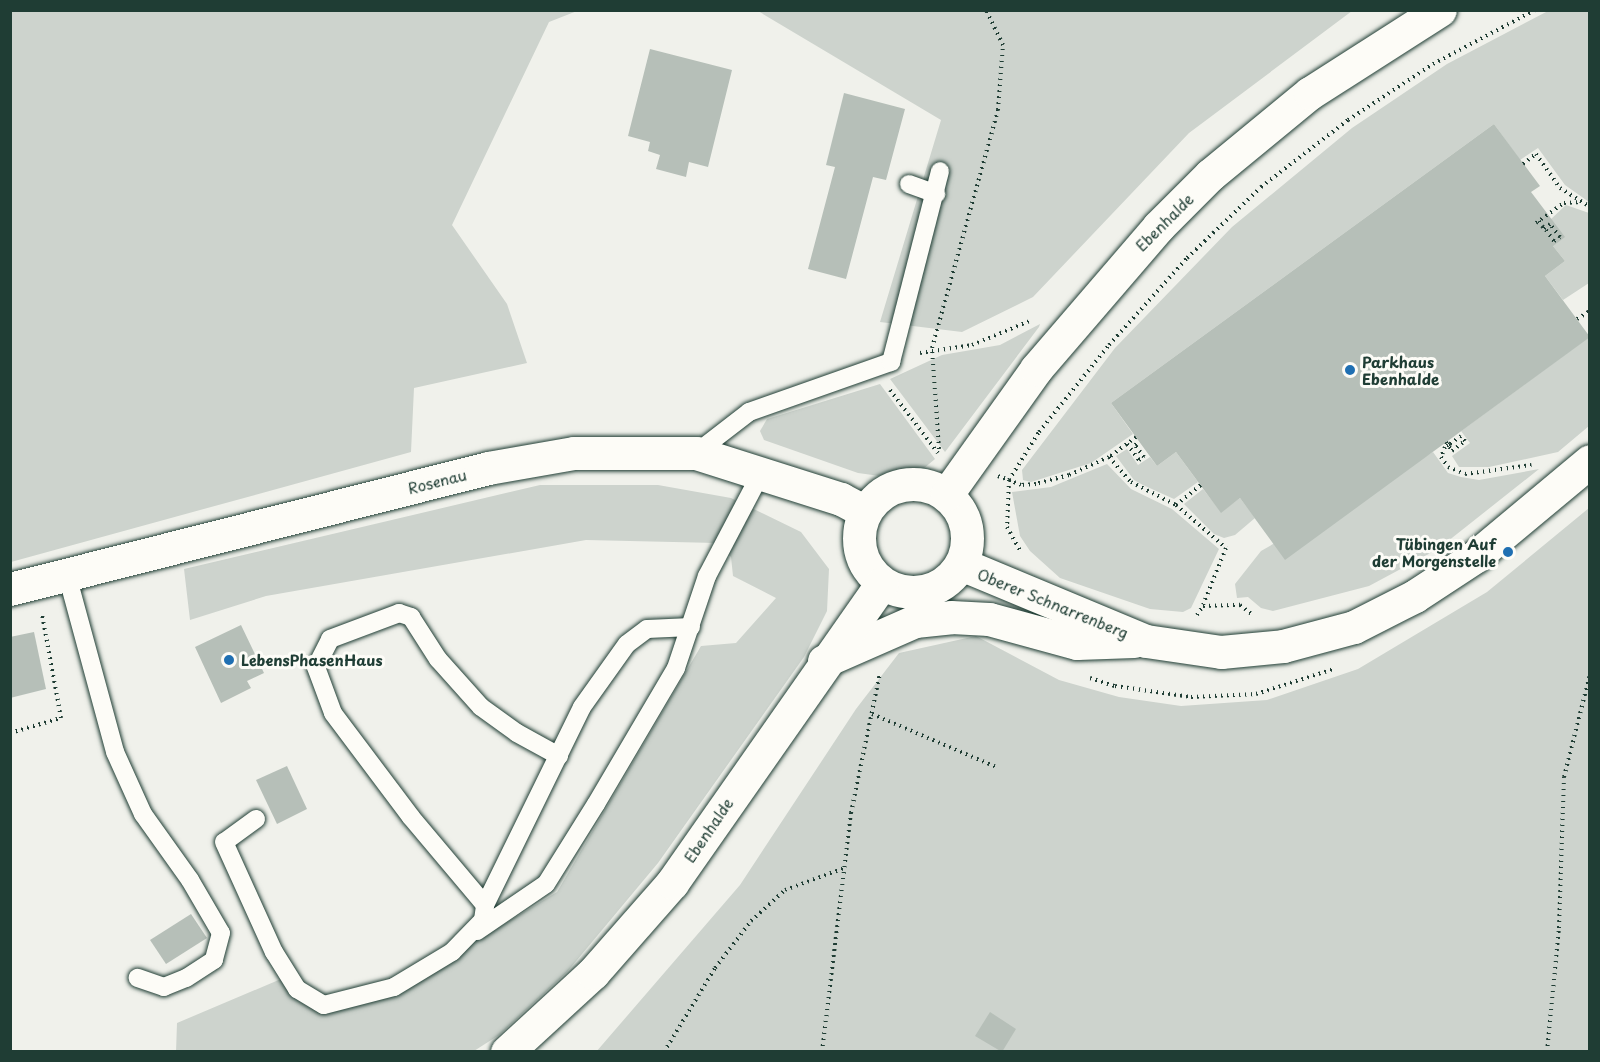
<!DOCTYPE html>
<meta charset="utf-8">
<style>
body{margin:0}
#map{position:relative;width:1600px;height:1062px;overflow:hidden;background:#f0f1eb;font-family:"Playpen Sans",sans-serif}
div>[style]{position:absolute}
.green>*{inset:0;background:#cdd3cd}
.building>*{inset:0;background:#b6bfb8}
.path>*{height:4px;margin-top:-2px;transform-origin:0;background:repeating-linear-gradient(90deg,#1f3d34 0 1.5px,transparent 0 6px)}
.roads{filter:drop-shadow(0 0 2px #1f3d34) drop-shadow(0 0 2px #1f3d34)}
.lane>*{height:18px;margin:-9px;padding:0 9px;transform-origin:9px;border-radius:9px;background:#fdfcf7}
.street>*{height:33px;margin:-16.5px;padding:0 16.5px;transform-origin:16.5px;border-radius:16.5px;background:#fdfcf7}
.secondary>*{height:33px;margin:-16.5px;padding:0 16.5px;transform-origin:16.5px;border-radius:16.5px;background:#fdfcf7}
.secondary>.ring{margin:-16.5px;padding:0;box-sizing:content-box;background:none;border:33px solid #fdfcf7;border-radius:50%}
.dots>*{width:16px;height:16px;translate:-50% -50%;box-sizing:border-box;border:3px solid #fdfcf7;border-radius:50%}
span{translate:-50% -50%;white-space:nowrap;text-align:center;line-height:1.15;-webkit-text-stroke:6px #fdfcf7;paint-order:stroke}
.street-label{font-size:15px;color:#1f3d34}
.poi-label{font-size:15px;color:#1f3d34;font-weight:700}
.left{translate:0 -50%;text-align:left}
.right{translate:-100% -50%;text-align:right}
.frame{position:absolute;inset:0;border:12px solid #1f3d34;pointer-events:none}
</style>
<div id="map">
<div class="green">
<div style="clip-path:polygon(11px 10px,577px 11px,549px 22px,452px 225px,507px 304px,527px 363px,414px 388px,411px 452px,11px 562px)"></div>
<div style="clip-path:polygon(758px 11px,1352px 11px,1189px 133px,1033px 297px,962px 332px,880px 322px,941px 120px)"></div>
<div style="clip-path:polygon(1548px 11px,1589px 11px,1589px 202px,1565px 185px,1538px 148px,1520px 160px,1494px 124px,1111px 403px,1133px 434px,1091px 463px,1031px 482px,1023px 480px,1022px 470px,1115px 348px,1232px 227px,1352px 128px,1447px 64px)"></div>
<div style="clip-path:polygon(1566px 205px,1589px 213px,1589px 283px,1563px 300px,1545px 276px,1565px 261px,1553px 246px,1551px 219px)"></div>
<div style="clip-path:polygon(1040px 324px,1039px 327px,945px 452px,890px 379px,942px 355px,1000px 345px)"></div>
<div style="clip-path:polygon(1589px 337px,1589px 426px,1558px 452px,1489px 467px,1459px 467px,1452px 456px,1470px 443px,1461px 431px)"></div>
<div style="clip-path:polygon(880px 384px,935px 459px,923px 469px,887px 477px,858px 473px,764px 440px,760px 431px,767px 419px)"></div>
<div style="clip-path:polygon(1127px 449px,1138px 465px,1150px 457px,1157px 466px,1176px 452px,1198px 482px,1174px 499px,1143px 485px,1134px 480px,1116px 456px)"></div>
<div style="clip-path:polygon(1433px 452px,1448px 473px,1461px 477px,1479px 480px,1539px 469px,1438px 549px,1369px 586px,1273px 611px,1261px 608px,1248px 597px,1237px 598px,1235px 584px,1261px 551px)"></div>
<div style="clip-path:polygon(1107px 464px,1131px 489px,1172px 509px,1219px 549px,1191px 608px,1183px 612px,1150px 609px,1060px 578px,1030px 551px,1020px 536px,1012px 492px,1051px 487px)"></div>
<div style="clip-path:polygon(540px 485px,658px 485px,731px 498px,801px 532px,829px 569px,827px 611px,804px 657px,658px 863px,567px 972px,499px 1035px,474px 1051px,176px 1052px,177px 1023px,288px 976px,324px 1004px,420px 975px,557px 892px,701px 646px,736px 643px,776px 598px,733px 576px,731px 557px,717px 543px,586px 540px,266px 596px,190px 620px,184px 569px)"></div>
<div style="clip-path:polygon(1203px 489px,1221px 512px,1240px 498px,1255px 518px,1235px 535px,1224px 538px,1214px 534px,1184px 504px)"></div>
<div style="clip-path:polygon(1589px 508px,1589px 1051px,596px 1052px,740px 885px,856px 709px,899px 653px,976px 636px,1059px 680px,1119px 697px,1181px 706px,1267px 700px,1358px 669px,1487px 592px)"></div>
</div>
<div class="building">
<div style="clip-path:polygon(650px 49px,732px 70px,708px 167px,689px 162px,686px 177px,656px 169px,660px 155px,648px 151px,650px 142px,628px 136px)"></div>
<div style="clip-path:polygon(844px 93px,905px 109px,886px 180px,873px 177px,846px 279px,808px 269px,835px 167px,826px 165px)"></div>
<div style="clip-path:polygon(1494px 124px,1540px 186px,1531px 192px,1565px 237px,1553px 246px,1565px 261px,1545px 276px,1590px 337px,1285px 560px,1240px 498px,1221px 513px,1176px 452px,1157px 466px,1111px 403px)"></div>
<div style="clip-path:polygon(241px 625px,264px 673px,247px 681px,251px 688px,221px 703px,195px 647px)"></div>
<div style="clip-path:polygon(34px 632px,46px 689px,10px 698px,10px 637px)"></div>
<div style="clip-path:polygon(287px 766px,307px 809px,277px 824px,256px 780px)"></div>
<div style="clip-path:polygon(191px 914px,207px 938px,166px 964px,150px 940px)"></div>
<div style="clip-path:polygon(990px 1012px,1016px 1029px,1002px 1052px,975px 1036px)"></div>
</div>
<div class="path">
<div style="left:1523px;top:164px;width:16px;rotate:-38deg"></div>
<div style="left:1536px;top:154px;width:42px;rotate:54.8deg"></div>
<div style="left:1560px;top:188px;width:36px;rotate:32deg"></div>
<div style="left:1539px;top:221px;width:6px;rotate:59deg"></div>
<div style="left:1542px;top:226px;width:6px;rotate:45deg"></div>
<div style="left:1546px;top:230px;width:14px;rotate:54deg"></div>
<div style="left:1554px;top:241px;width:7px;rotate:-34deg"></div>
<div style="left:1560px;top:237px;width:16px;rotate:-128deg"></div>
<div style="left:1550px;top:224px;width:10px;rotate:143deg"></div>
<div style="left:1536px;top:223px;width:34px;rotate:-36deg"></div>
<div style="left:1564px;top:203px;width:17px;rotate:-3deg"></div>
<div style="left:1577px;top:319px;width:15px;rotate:-32deg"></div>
<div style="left:920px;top:353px;width:53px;rotate:-8.7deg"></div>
<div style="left:972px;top:345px;width:65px;rotate:-22.6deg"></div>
<div style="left:890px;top:390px;width:79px;rotate:52.7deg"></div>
<div style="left:1136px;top:437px;width:34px;rotate:143deg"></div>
<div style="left:1109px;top:457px;width:44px;rotate:155.8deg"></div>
<div style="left:1069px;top:475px;width:34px;rotate:165deg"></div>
<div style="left:1036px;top:484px;width:15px;rotate:176deg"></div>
<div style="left:1021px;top:485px;width:13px;rotate:-157deg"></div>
<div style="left:1009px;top:480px;width:57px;rotate:-58deg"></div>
<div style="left:1039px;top:432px;width:112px;rotate:-51.2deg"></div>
<div style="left:1109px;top:345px;width:117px;rotate:-48.1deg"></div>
<div style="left:1187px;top:258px;width:103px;rotate:-43.8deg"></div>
<div style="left:1261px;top:187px;width:110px;rotate:-37.6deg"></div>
<div style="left:1348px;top:120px;width:102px;rotate:-33.4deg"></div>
<div style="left:1433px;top:64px;width:115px;rotate:-27.9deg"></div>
<div style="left:1446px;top:442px;width:11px;rotate:56deg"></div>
<div style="left:1452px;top:451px;width:16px;rotate:-38deg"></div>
<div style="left:1465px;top:441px;width:6px;rotate:-129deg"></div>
<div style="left:1461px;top:436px;width:14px;rotate:144deg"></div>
<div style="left:1450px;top:444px;width:2px;rotate:153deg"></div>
<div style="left:1448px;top:445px;width:4px;rotate:146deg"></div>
<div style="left:1445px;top:447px;width:11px;rotate:112deg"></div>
<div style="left:1441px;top:457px;width:12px;rotate:55deg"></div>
<div style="left:1448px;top:467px;width:18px;rotate:22deg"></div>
<div style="left:1465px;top:474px;width:67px;rotate:-7.8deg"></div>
<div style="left:1127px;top:444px;width:20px;rotate:53deg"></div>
<div style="left:1139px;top:460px;width:6px;rotate:-31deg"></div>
<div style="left:1144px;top:457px;width:15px;rotate:-127deg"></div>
<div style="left:1135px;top:445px;width:5px;rotate:-37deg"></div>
<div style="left:939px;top:449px;width:101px;rotate:-94deg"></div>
<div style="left:932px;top:348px;width:247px;rotate:-74.5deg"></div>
<div style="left:998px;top:110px;width:65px;rotate:-85.6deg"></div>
<div style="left:1003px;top:45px;width:39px;rotate:-116deg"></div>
<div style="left:1109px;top:457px;width:33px;rotate:49deg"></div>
<div style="left:1131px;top:482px;width:51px;rotate:27.1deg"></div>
<div style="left:1176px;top:505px;width:66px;rotate:40.7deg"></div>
<div style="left:1226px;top:548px;width:61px;rotate:112deg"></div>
<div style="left:998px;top:476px;width:12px;rotate:20deg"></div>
<div style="left:1009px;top:480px;width:47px;rotate:92.4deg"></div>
<div style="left:1007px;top:527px;width:29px;rotate:61deg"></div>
<div style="left:1176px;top:505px;width:32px;rotate:-39deg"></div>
<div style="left:1197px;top:615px;width:11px;rotate:-56deg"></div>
<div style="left:1203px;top:606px;width:37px;rotate:-2deg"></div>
<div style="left:1240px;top:605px;width:16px;rotate:38deg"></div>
<div style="left:1090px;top:678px;width:26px;rotate:18deg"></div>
<div style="left:1115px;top:686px;width:77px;rotate:8.2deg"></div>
<div style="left:1191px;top:697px;width:65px;rotate:-2.6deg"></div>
<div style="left:1256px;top:694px;width:82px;rotate:-17.8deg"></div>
<div style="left:872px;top:714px;width:135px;rotate:23.1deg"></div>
<div style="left:10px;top:733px;width:53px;rotate:-16.4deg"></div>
<div style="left:61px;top:718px;width:106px;rotate:-100.4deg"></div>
<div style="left:664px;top:1052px;width:98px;rotate:-58.7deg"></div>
<div style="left:715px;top:968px;width:59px;rotate:-52.5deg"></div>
<div style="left:751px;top:921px;width:46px;rotate:-42.4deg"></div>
<div style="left:785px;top:890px;width:63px;rotate:-20.4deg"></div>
<div style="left:822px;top:1052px;width:241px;rotate:-83.1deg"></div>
<div style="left:851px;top:813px;width:143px;rotate:-78.3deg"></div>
<div style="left:1547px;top:1052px;width:125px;rotate:-84.5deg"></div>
<div style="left:1559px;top:928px;width:151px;rotate:-88.1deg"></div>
<div style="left:1564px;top:777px;width:106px;rotate:-75.8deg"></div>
</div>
<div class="roads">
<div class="lane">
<div style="left:909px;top:184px;width:29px;rotate:20deg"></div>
<div style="left:696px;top:453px;width:67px;rotate:-37.7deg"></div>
<div style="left:749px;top:412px;width:151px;rotate:-19.4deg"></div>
<div style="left:891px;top:362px;width:197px;rotate:-75.6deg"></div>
<div style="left:67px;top:575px;width:183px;rotate:74.8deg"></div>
<div style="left:115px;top:752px;width:68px;rotate:65.7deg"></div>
<div style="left:143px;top:814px;width:81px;rotate:54.5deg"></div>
<div style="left:190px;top:880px;width:61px;rotate:59.7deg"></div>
<div style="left:221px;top:933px;width:28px;rotate:105deg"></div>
<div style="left:214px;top:960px;width:33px;rotate:147deg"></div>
<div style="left:186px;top:978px;width:24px;rotate:158deg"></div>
<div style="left:164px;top:987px;width:28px;rotate:-161deg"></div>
<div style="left:256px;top:819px;width:39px;rotate:144deg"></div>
<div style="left:224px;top:842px;width:121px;rotate:65.6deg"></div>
<div style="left:274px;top:952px;width:44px;rotate:58.1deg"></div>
<div style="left:297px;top:989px;width:31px;rotate:31deg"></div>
<div style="left:324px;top:1005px;width:72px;rotate:-14.4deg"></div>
<div style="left:394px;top:987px;width:68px;rotate:-31.1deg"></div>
<div style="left:452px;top:952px;width:45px;rotate:-45.9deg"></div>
<div style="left:483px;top:920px;width:15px;rotate:-82deg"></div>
<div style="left:485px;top:905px;width:220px;rotate:-63.9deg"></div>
<div style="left:582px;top:707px;width:77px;rotate:-54.5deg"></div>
<div style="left:627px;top:644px;width:25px;rotate:-37deg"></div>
<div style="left:647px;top:629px;width:44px;rotate:-2.6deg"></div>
<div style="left:485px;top:905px;width:115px;rotate:-130.1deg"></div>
<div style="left:411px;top:817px;width:130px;rotate:-126.9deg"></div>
<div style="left:333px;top:713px;width:49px;rotate:-110.3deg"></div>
<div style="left:316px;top:667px;width:31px;rotate:-63deg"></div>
<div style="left:330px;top:639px;width:74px;rotate:-20.6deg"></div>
<div style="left:399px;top:613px;width:13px;rotate:18deg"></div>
<div style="left:411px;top:617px;width:50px;rotate:57.3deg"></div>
<div style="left:438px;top:659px;width:64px;rotate:48.1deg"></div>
<div style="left:481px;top:707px;width:44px;rotate:35.8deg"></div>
<div style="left:517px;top:733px;width:48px;rotate:28.7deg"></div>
<div style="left:477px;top:931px;width:83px;rotate:-34.3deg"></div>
<div style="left:546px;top:884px;width:94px;rotate:-58deg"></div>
<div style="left:596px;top:804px;width:158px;rotate:-59.5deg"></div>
<div style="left:676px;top:668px;width:97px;rotate:-71.4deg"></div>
<div style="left:707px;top:576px;width:116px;rotate:-62.3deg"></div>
</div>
<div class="street">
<div style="left:10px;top:589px;width:493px;rotate:-14.2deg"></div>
<div style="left:488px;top:468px;width:87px;rotate:-9.9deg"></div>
<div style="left:574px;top:453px;width:122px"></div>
<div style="left:696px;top:453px;width:152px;rotate:17.6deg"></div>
<div style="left:841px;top:499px;width:26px;rotate:28deg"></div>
</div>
<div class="secondary">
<div class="ring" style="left:859px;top:484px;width:75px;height:75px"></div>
<div style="left:947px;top:494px;width:153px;rotate:-54.5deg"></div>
<div style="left:1036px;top:369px;width:187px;rotate:-49.3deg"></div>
<div style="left:1158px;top:227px;width:74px;rotate:-45deg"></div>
<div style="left:1210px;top:175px;width:129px;rotate:-39.4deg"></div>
<div style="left:1310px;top:93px;width:154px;rotate:-32.6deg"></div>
<div style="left:961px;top:564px;width:200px;rotate:22.6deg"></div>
<div style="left:1146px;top:641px;width:76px;rotate:8.3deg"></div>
<div style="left:1221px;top:652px;width:62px;rotate:-5.5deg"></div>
<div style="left:1283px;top:646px;width:73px;rotate:-15deg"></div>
<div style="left:1354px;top:627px;width:68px;rotate:-26.9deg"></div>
<div style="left:1415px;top:596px;width:73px;rotate:-33.3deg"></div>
<div style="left:1476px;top:556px;width:148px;rotate:-39.8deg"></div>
<div style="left:824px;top:661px;width:99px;rotate:-23.7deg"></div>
<div style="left:915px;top:621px;width:36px;rotate:-6deg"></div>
<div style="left:951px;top:617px;width:38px;rotate:3deg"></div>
<div style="left:989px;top:619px;width:91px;rotate:15.3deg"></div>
<div style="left:1077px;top:643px;width:57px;rotate:-2deg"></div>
<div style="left:507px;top:1052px;width:117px;rotate:-42.6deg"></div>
<div style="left:593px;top:973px;width:120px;rotate:-48.7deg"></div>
<div style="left:672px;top:883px;width:365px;rotate:-55deg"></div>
</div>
</div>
<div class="dots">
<div style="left:1350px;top:370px;background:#1f6fb2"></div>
<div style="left:1508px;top:552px;background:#1f6fb2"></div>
<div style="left:229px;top:660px;background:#1f6fb2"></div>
</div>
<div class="street-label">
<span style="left:1164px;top:222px;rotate:-45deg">Ebenhalde</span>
<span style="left:437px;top:481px;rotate:-14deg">Rosenau</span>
<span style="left:1053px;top:603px;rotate:22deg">Oberer Schnarrenberg</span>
<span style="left:708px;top:830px;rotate:-56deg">Ebenhalde</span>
</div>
<div class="poi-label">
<span class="left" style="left:1362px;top:370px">Parkhaus<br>Ebenhalde</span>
<span class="right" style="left:1496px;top:552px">Tübingen Auf<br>der Morgenstelle</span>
<span class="left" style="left:241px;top:660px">LebensPhasenHaus</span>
</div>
<div class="frame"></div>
</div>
